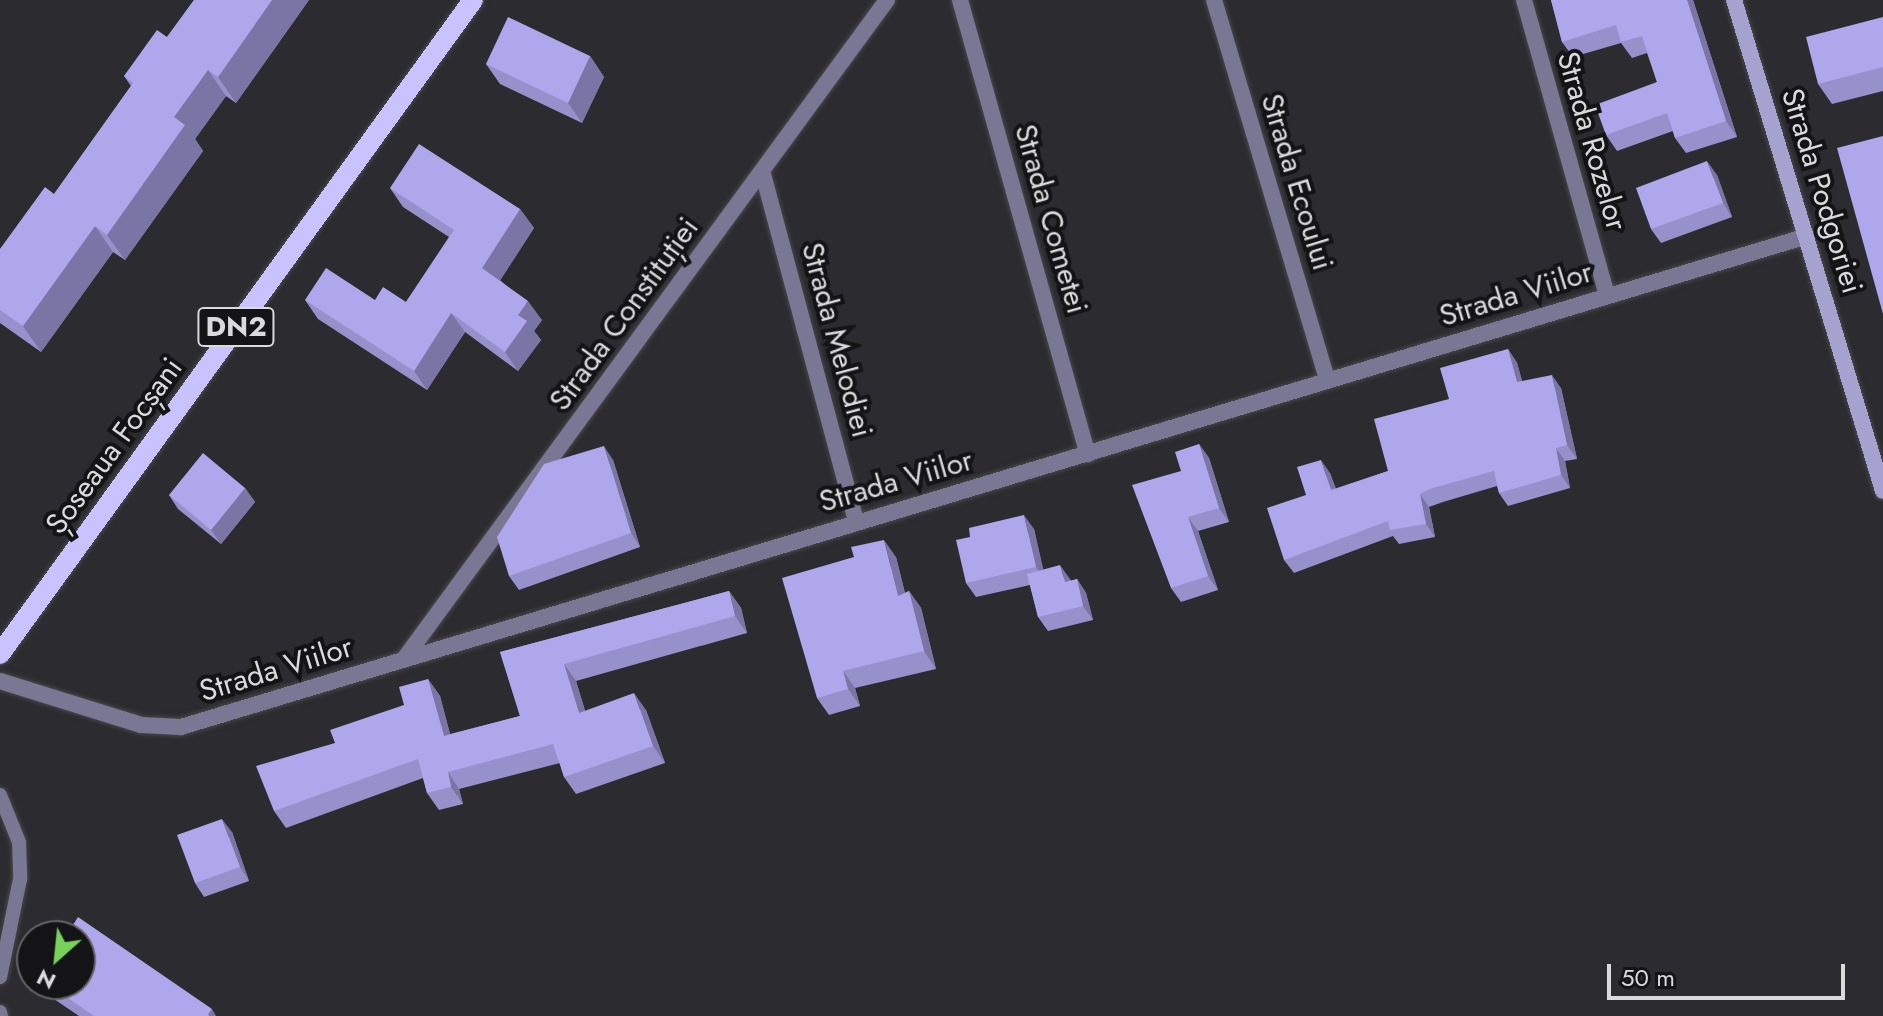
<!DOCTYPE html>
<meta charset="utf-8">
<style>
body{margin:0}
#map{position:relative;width:1883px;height:1016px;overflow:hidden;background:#2c2b2f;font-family:Jost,sans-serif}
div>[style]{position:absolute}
.roads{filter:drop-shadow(0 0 2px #48474b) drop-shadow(0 0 2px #48474b)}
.lane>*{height:14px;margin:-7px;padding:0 7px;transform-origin:7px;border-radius:7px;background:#7a7794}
.street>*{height:16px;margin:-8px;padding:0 8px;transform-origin:8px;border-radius:8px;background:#7a7794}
.secondary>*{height:16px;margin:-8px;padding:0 8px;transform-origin:8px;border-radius:8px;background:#a6a2d0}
.primary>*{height:20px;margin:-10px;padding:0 10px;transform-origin:10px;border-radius:10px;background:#c8c3ff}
.wall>*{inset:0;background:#9690cb}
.shaded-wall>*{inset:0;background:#7a75a5}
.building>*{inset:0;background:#afa7ec}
span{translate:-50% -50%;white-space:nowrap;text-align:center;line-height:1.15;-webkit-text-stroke:8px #141416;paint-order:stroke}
.shield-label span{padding:2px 6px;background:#141416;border:2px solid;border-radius:6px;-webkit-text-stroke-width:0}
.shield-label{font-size:28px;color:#dad9dc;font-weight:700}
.street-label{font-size:30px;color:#dad9dc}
.north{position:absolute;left:16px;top:920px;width:80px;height:80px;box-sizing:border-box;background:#141416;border:2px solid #636365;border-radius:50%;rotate:207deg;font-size:22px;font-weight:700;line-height:32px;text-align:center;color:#dad9dc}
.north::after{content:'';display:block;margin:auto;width:28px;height:36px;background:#77d259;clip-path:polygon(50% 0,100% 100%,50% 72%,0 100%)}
.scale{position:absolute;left:1607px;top:964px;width:238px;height:36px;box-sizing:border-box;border:4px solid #dad9dc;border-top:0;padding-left:10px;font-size:24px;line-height:28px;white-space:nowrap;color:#dad9dc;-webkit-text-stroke:6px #141416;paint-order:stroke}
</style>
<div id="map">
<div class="roads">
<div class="lane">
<div style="left:0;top:795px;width:51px;rotate:68deg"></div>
<div style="left:19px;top:842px;width:37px;rotate:88deg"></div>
<div style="left:20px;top:879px;width:100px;rotate:101.5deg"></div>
<div style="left:0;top:1012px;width:4px;rotate:76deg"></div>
</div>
<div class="street">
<div style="left:960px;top:0;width:472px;rotate:74.3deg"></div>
<div style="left:1214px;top:0;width:396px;rotate:73.4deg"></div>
<div style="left:1524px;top:0;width:307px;rotate:74.3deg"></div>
<div style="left:763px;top:174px;width:360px;rotate:75deg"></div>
<div style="left:404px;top:659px;width:817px;rotate:-53.76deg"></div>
<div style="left:0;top:681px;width:148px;rotate:17.3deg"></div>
<div style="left:141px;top:725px;width:40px;rotate:2.9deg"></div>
<div style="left:181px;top:727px;width:1699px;rotate:-16.8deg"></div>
</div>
<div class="secondary">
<div style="left:1734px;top:0;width:513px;rotate:73.12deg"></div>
</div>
<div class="primary">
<div style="left:0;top:654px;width:807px;rotate:-54.12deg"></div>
</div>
</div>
<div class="wall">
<div style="clip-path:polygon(194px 0,309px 0,236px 103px,226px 96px,195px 139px,203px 151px,125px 260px,113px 252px,41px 352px,0 323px,0 249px,54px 194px,131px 86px,124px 76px,167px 37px)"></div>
<div style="clip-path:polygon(1551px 0,1693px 0,1737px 137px,1686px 153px,1675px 138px,1673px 131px,1617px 151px,1606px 135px,1657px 82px,1647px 53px,1632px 58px,1621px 43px,1573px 57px,1562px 42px)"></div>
<div style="clip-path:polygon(1883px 17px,1883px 91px,1832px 104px,1818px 84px)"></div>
<div style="clip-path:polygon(590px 56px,604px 77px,582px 123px,500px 84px,486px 64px)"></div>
<div style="clip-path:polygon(1717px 175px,1732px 217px,1661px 243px,1651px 229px)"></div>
<div style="clip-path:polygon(390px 188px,520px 209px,534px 228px,500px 280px,542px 320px,534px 331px,541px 340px,518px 371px,465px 332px,427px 390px,318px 319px,305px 300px,375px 300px,406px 302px,449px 237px,403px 207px)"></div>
<div style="clip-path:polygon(1508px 349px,1517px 363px,1522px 381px,1561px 388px,1577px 459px,1565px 461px,1570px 488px,1508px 506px,1499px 493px,1497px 486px,1443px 502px,1429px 507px,1435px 537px,1399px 544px,1393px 536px,1294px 573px,1284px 560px,1306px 495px,1330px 473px,1336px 489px,1388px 471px,1449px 399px)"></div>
<div style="clip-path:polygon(1199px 444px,1209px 458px,1229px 522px,1198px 531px,1218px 590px,1181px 602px,1171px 588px,1181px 471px)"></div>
<div style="clip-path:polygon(613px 460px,640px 547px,519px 590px,509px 576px)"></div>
<div style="clip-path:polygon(245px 488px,255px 502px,221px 544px,178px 509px,169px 495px)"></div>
<div style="clip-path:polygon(1034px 529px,1043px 570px,1070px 579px,1071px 581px,1077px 579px,1086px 593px,1093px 620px,1048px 631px,1038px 617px,1030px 585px,976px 597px,966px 583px)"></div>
<div style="clip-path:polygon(896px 557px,905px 593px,909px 591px,921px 608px,936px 669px,855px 688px,860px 706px,829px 715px,817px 698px)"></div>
<div style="clip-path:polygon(729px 591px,741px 608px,747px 633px,576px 681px,585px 711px,646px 710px,665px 763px,576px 794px,564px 777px,560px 763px,459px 789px,463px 804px,439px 810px,427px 793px,423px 778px,286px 828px,274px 811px,335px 743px,404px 705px,428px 679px,440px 696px,450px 734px,520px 716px,500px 652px)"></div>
<div style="clip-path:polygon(232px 832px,249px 881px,204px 897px,195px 883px)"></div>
<div style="clip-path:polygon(42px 984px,80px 984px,216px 1016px,79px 1016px,51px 997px)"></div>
</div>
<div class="shaded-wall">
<div style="clip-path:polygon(272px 0,309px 0,236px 103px,218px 77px)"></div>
<div style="clip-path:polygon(1687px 0,1693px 0,1737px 137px,1726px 121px)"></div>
<div style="clip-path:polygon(590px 56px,604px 77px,582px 123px,568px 103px)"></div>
<div style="clip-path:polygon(208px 70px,226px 96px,195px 139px,203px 151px,125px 260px,107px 235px,174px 117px)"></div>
<div style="clip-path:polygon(1707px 161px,1717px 175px,1732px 217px,1723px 203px)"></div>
<div style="clip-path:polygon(520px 209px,534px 228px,496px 287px,482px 268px)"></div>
<div style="clip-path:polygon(95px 226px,113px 252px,41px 352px,23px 326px)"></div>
<div style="clip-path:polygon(528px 301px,542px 320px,534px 331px,541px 340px,518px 371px,505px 352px,518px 315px)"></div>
<div style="clip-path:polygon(451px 313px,465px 332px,427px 390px,414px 371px)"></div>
<div style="clip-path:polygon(1508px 349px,1517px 363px,1526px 395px,1517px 382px)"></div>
<div style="clip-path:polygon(1552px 375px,1561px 388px,1577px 459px,1567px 445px)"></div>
<div style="clip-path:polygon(1199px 444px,1209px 458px,1229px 522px,1219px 508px)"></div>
<div style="clip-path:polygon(604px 446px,613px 460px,640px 547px,631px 533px)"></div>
<div style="clip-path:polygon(1556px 448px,1565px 461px,1570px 488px,1561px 475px)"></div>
<div style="clip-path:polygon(1321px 460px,1330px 473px,1340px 503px,1331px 490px)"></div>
<div style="clip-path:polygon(245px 488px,255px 502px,221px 544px,211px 530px)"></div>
<div style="clip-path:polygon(1420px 494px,1429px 507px,1435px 537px,1426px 524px)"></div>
<div style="clip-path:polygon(1024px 515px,1034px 529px,1046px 581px,1036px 567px)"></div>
<div style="clip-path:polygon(1188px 517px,1198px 531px,1218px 590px,1208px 576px)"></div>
<div style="clip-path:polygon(884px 540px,896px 557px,910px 614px,898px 596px)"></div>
<div style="clip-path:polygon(1060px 565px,1070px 579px,1074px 596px,1065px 582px)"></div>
<div style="clip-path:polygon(1077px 579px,1086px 593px,1093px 620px,1083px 606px)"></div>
<div style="clip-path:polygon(729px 591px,741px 608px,747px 633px,735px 616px)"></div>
<div style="clip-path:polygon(909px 591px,921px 608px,936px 669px,924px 651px)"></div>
<div style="clip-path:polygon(564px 664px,576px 681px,591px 730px,579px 713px)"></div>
<div style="clip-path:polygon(843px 671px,855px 688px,860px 706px,848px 689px)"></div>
<div style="clip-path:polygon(428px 679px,440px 696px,455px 753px,444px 736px)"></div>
<div style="clip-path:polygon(634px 693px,646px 710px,665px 763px,653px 746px)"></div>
<div style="clip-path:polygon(448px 772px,459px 789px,463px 804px,451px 787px)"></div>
<div style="clip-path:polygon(222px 819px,232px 832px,249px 881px,240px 867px)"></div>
<div style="clip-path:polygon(212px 1009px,216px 1016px,209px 1016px,208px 1015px)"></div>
</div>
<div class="building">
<div style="clip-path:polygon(194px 0,272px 0,218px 77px,208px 70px,174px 117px,185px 125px,107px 235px,95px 226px,23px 326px,0 310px,0 249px,45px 187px,54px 194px,133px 83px,124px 76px,157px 30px,167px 37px)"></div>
<div style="clip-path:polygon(1551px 0,1687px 0,1726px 121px,1675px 138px,1667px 113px,1606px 135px,1595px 105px,1657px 82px,1642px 36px,1621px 42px,1616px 25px,1562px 42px)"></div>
<div style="clip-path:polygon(508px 17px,590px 56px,568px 103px,486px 64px)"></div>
<div style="clip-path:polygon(1883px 17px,1883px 67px,1818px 84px,1806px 37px)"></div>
<div style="clip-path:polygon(1883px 136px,1883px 314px,1837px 148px)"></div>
<div style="clip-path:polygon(419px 144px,520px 209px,482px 268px,528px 301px,518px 315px,527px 321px,505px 352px,451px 313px,414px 371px,305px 300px,326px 268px,375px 300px,383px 287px,406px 302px,454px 230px,390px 188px)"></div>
<div style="clip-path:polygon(1707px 161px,1723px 203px,1651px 229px,1636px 188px)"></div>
<div style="clip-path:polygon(1508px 349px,1517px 382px,1552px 375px,1567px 445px,1556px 448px,1561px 475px,1499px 493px,1494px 471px,1433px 488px,1420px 494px,1426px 524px,1390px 530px,1388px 521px,1284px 560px,1267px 508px,1306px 495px,1297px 467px,1321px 460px,1331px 490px,1388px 471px,1374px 419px,1449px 399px,1440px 368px)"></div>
<div style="clip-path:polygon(1199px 444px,1219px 508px,1188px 517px,1208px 576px,1171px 588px,1132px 485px,1181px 471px,1175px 452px)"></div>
<div style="clip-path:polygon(604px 446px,631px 533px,509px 576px,497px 537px,544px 464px)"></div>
<div style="clip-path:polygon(203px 453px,245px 488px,211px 530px,169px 495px)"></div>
<div style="clip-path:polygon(1024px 515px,1036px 567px,966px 583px,956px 540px,970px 537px,969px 528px)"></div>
<div style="clip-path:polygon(884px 540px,898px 596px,909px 591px,924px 651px,843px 671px,848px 689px,817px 698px,782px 578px,854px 557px,851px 547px)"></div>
<div style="clip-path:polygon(1060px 565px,1065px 582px,1077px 579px,1083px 606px,1038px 617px,1027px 574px)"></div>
<div style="clip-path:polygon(729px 591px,735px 616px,564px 664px,579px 713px,634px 693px,653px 746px,564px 777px,553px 744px,448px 772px,451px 787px,427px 793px,418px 759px,274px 811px,256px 766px,335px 743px,330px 730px,404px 705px,399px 687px,428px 679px,444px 736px,520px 716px,500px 652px)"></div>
<div style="clip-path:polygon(222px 819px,240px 867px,195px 883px,177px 835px)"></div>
<div style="clip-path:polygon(78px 917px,212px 1009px,208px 1015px,209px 1016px,94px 1016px,48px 984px,80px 984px,80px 936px,66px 936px)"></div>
</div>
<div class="shield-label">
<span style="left:236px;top:327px">DN2</span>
</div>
<div class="street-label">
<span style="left:1592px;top:141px;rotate:74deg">Strada Rozelor</span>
<span style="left:1297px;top:182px;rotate:73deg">Strada Ecoului</span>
<span style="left:1822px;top:191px;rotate:73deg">Strada Podgoriei</span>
<span style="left:1051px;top:219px;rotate:74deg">Strada Cometei</span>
<span style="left:1516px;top:294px;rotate:-17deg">Strada Viilor</span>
<span style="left:624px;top:314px;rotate:-54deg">Strada Constituției</span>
<span style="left:837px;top:340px;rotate:75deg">Strada Melodiei</span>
<span style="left:114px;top:446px;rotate:-54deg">Șoseaua Focșani</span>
<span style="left:896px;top:481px;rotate:-16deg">Strada Viilor</span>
<span style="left:276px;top:669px;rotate:-17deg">Strada Viilor</span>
</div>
<div class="north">N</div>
<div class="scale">50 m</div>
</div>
